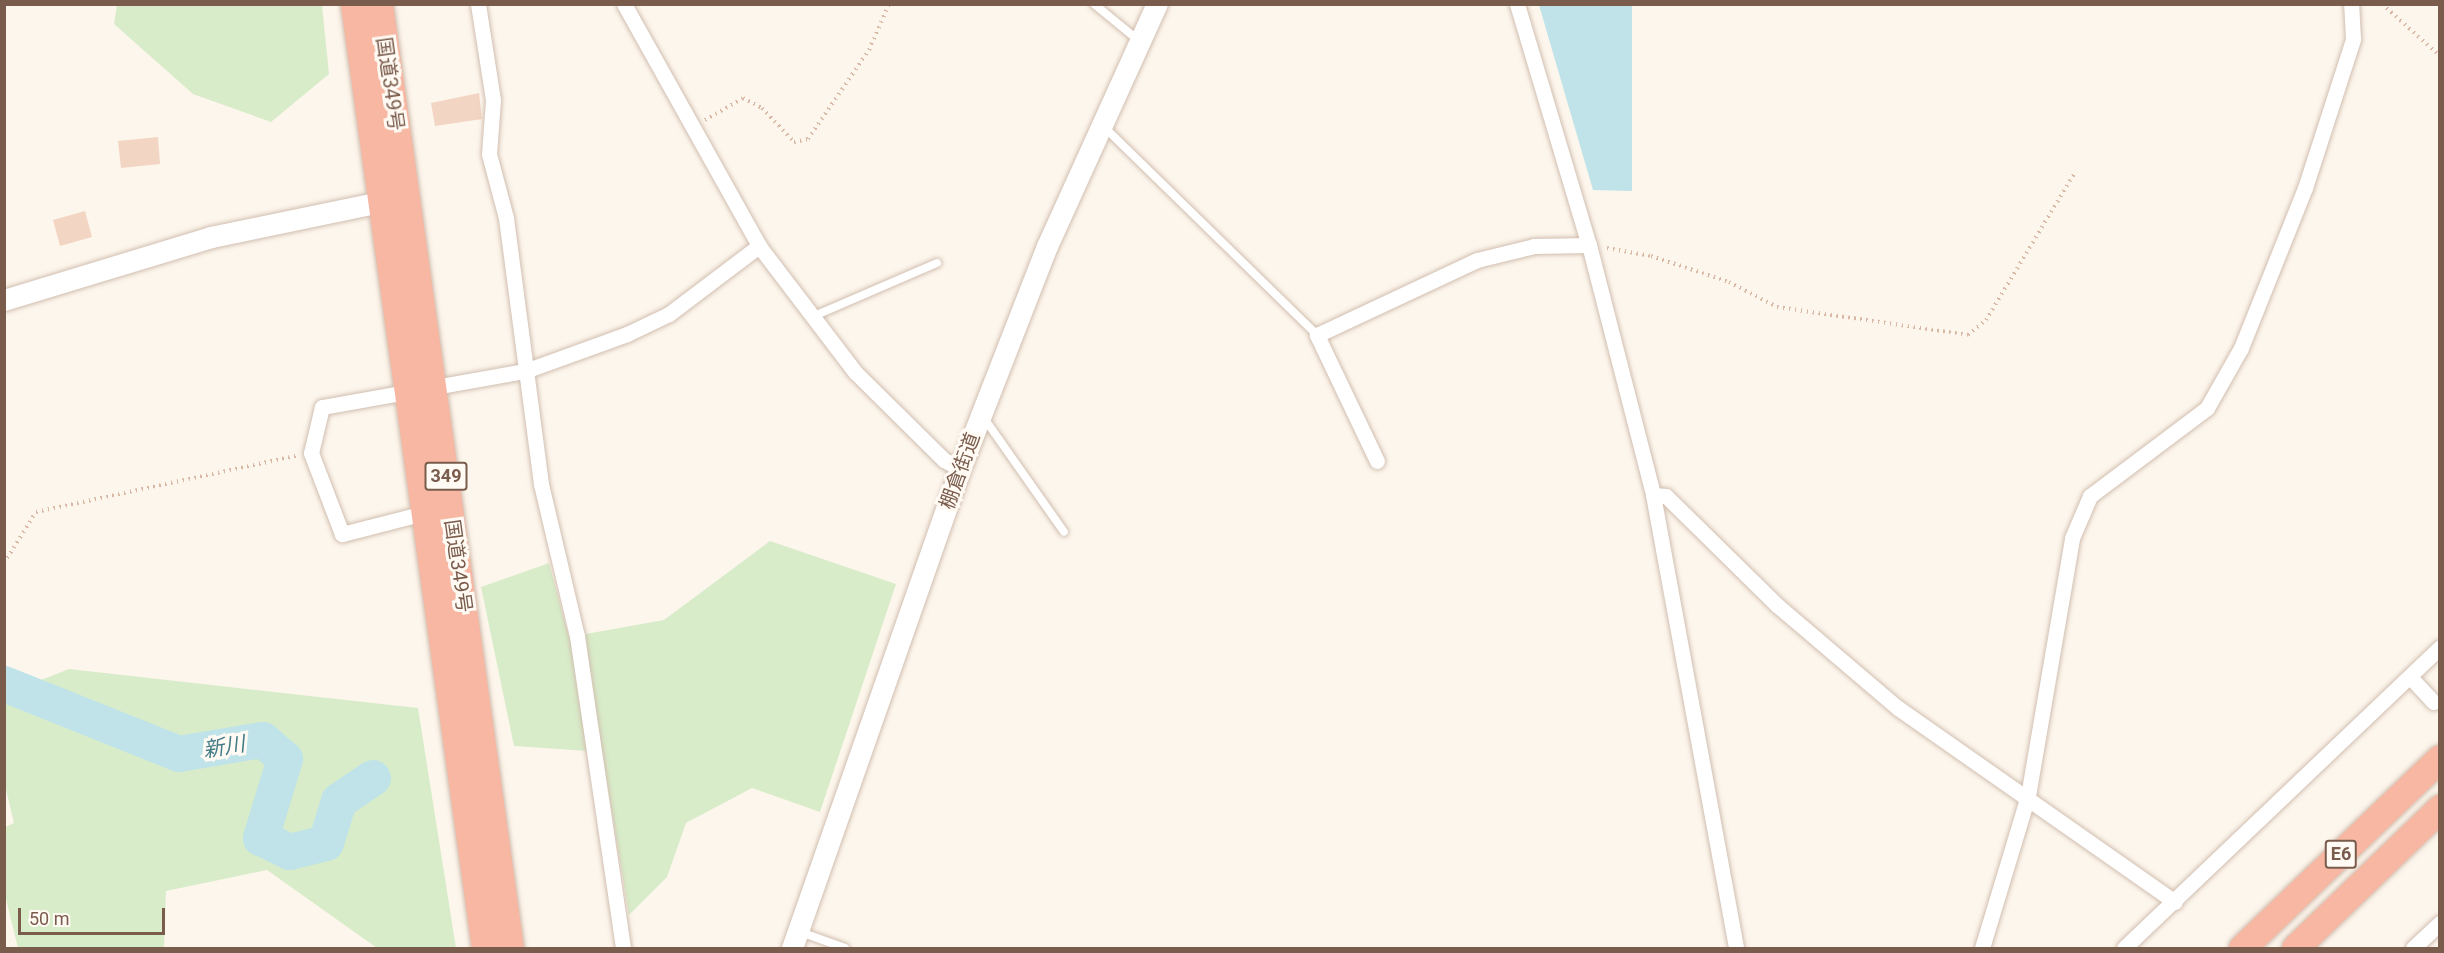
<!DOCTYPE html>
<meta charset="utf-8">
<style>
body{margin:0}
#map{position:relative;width:2444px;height:953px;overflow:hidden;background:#fdf6ec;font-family:Roboto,"Noto Sans JP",sans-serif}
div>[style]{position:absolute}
.green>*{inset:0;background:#d8ecc9}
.water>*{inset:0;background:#bfe3e8}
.river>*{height:36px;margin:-18px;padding:0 18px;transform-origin:18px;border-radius:18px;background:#bfe3e8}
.building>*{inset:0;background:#f3d5c3}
.path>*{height:4px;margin-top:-2px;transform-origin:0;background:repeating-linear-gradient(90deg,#d9b8a5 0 1.5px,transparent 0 6px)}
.roads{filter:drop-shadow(0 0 2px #d1beb0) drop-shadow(0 0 2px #d1beb0)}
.lane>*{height:8px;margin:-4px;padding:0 4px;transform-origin:4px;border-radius:4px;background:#fff}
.street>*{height:15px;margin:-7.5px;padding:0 7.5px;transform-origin:7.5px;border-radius:7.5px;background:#fff}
.secondary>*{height:21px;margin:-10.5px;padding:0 10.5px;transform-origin:10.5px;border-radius:10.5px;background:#fff}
.highway>*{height:27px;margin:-13.5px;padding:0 13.5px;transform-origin:13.5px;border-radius:13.5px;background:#f7b7a3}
span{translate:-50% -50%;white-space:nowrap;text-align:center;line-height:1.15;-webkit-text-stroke:6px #fffaf3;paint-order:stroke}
.shield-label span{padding:2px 4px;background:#fffaf3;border:2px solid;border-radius:4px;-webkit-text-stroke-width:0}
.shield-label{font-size:18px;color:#7a5c4d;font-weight:700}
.street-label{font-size:20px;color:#7a5c4d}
.water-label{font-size:21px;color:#437c86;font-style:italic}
.frame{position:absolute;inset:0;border:6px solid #7a5c4d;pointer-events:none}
.scale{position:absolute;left:18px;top:908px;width:147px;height:27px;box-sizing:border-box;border:3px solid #7a5c4d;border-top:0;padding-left:8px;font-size:18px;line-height:21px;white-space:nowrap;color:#7a5c4d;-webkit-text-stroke:4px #fffaf3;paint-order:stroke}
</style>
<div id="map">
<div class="green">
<div style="clip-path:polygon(117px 5px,322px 5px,329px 74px,271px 122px,193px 94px,114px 24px)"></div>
<div style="clip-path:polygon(770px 541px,896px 584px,820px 812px,752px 788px,686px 823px,667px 877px,629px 915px,602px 752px,514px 746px,481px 587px,549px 563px,569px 637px,664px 620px)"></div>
<div style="clip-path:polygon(69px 669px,418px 708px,456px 948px,377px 948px,267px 870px,166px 891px,164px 948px,18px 948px,5px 895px,5px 827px,14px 823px,5px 785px,5px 694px)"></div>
</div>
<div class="water">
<div style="clip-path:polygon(1539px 5px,1632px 5px,1632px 191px,1593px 190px)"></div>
</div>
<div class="river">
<div style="left:4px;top:684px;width:188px;rotate:21.8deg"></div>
<div style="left:179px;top:754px;width:85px;rotate:-9.5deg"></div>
<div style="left:263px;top:740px;width:29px;rotate:41deg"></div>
<div style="left:285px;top:759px;width:83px;rotate:106.9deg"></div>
<div style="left:261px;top:838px;width:32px;rotate:26deg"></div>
<div style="left:290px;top:852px;width:37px;rotate:-14deg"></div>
<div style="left:326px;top:843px;width:44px;rotate:-72.8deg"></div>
<div style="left:339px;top:801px;width:41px;rotate:-34.1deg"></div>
</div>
<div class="building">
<div style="clip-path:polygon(479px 93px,482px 119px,435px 126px,431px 103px)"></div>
<div style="clip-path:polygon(158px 137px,160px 164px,121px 168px,118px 141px)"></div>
<div style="clip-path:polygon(85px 211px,92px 237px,60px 246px,53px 220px)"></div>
</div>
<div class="path">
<div style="left:2382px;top:4px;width:78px;rotate:41.9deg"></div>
<div style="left:705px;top:120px;width:44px;rotate:-30.1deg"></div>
<div style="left:743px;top:98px;width:21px;rotate:28deg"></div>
<div style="left:762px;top:108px;width:47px;rotate:46.7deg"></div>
<div style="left:794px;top:142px;width:14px;rotate:-12deg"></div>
<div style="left:808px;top:139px;width:108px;rotate:-55.6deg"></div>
<div style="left:869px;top:50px;width:50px;rotate:-66.5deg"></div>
<div style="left:1607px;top:248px;width:45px;rotate:10.3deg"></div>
<div style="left:1651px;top:256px;width:82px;rotate:18.4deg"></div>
<div style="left:1729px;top:282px;width:54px;rotate:27.5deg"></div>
<div style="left:1777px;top:307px;width:193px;rotate:8.3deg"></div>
<div style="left:1968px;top:335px;width:23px;rotate:-40deg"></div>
<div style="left:1986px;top:320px;width:174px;rotate:-58.9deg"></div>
<div style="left:4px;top:563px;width:60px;rotate:-57.9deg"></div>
<div style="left:36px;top:512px;width:266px;rotate:-12.2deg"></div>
</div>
<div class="roads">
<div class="lane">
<div style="left:1094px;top:4px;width:57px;rotate:39.3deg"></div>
<div style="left:1103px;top:126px;width:299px;rotate:44.3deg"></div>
<div style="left:814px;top:316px;width:134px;rotate:-23.3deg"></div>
<div style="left:984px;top:418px;width:139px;rotate:54.9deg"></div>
<div style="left:798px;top:931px;width:50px;rotate:19.9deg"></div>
</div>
<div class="street">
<div style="left:478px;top:4px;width:97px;rotate:81.1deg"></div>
<div style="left:493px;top:100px;width:54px;rotate:94.2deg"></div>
<div style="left:489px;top:154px;width:66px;rotate:75.1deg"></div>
<div style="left:506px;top:218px;width:268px;rotate:82.5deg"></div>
<div style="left:541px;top:484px;width:156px;rotate:76.7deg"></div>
<div style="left:577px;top:636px;width:315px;rotate:81.6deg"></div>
<div style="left:624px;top:4px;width:277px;rotate:60.8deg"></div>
<div style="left:759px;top:246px;width:158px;rotate:52.7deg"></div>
<div style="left:855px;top:372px;width:125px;rotate:44.7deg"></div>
<div style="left:944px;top:460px;width:18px;rotate:29deg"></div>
<div style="left:1517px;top:4px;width:252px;rotate:73.4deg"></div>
<div style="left:1589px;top:245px;width:258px;rotate:75.6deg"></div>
<div style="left:1653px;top:495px;width:461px;rotate:79.6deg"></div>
<div style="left:1377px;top:461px;width:140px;rotate:-115.5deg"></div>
<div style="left:1317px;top:335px;width:177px;rotate:-25.1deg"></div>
<div style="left:1477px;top:260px;width:59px;rotate:-13.8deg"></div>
<div style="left:1534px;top:246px;width:55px;rotate:-1deg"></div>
<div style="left:1653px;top:495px;width:13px;rotate:4deg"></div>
<div style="left:1666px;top:496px;width:157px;rotate:44.5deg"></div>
<div style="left:1778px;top:606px;width:157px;rotate:40.4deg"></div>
<div style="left:1898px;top:708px;width:338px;rotate:35deg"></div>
<div style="left:424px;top:513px;width:85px;rotate:165.6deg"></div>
<div style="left:342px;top:534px;width:87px;rotate:-110.9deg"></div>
<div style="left:311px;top:453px;width:47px;rotate:-76.6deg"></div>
<div style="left:322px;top:407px;width:206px;rotate:-10.1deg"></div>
<div style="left:525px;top:371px;width:109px;rotate:-19.9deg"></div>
<div style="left:627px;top:334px;width:47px;rotate:-25.5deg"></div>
<div style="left:669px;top:314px;width:113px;rotate:-37.1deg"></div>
<div style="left:2411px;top:678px;width:33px;rotate:47deg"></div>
<div style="left:1982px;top:948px;width:159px;rotate:-73.2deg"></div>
<div style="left:2028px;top:796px;width:262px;rotate:-80.3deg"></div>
<div style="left:2072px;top:538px;width:46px;rotate:-66.8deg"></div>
<div style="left:2090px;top:496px;width:146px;rotate:-36.9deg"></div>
<div style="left:2207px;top:408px;width:69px;rotate:-60.5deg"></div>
<div style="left:2241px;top:348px;width:172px;rotate:-68.2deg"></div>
<div style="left:2305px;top:188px;width:157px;rotate:-72.1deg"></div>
<div style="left:2353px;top:39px;width:35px;rotate:-93deg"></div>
<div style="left:2124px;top:948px;width:436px;rotate:-43.6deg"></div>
<div style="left:2413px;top:948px;width:37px;rotate:-43deg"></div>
</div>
<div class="secondary">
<div style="left:4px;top:300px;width:216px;rotate:-16.9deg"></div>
<div style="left:211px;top:237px;width:188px;rotate:-11.7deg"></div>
<div style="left:792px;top:948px;width:508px;rotate:-70.67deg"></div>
<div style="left:960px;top:469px;width:239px;rotate:-68.7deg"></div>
<div style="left:1047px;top:246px;width:266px;rotate:-65.6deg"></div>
</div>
<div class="highway">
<div style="left:354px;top:4px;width:953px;rotate:82.1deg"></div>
<div style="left:379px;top:4px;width:953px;rotate:82.1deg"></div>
<div style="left:2242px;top:948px;width:274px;rotate:-43.8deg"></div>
<div style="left:2295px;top:948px;width:202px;rotate:-44deg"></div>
</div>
</div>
<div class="shield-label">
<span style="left:446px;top:476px">349</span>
<span style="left:2341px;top:854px">E6</span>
</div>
<div class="street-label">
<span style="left:390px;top:84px;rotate:82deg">国道349号</span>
<span style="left:960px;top:471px;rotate:-70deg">棚倉街道</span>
<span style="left:458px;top:566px;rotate:82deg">国道349号</span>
</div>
<div class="water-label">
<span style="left:224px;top:747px;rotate:-9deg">新川</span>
</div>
<div class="frame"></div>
<div class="scale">50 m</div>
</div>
